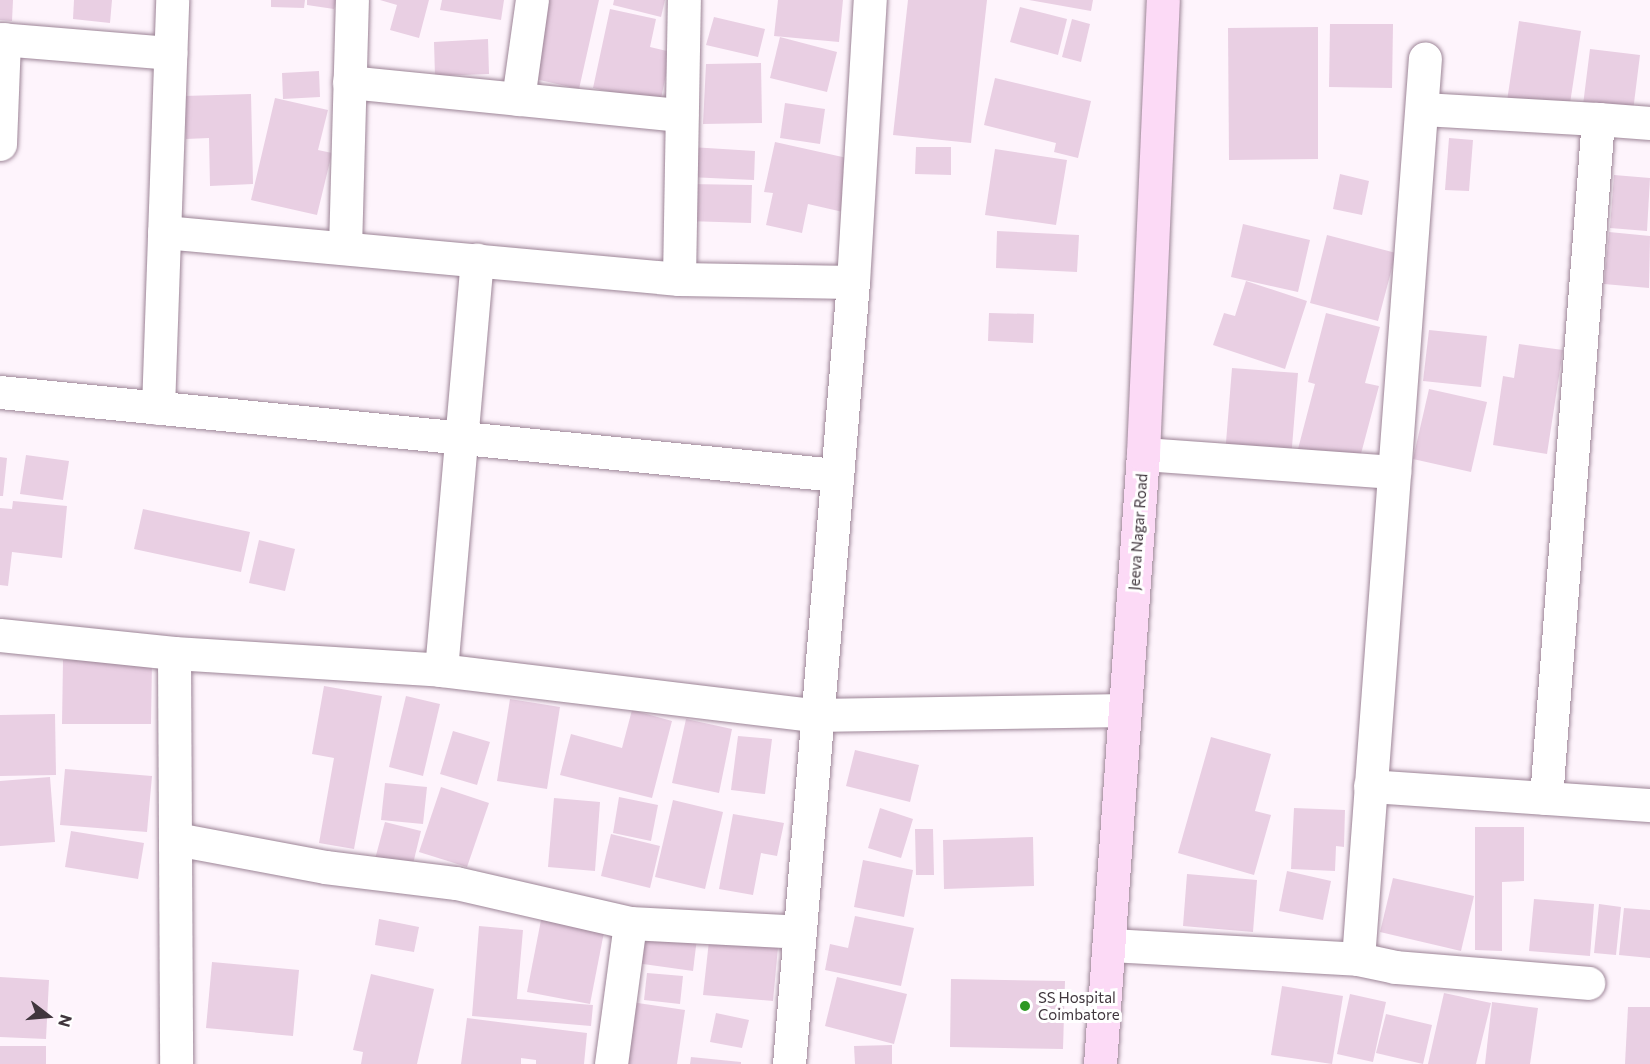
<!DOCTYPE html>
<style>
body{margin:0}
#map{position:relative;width:1650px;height:1064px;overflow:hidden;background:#fef4fc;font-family:Commissioner,sans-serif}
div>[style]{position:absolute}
.building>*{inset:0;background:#e9cfe3}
.roads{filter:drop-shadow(0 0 2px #9d8597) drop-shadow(0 0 2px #9d8597)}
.street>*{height:33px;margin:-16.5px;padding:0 16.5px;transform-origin:16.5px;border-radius:16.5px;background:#fff}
.secondary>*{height:33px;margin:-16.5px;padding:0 16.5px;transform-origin:16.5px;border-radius:16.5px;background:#fcdaf6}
.dots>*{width:16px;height:16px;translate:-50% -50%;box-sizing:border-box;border:3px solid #fff;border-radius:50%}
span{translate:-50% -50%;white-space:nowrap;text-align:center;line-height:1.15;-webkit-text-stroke:6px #fff;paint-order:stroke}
.street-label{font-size:15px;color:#40363d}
.poi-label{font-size:15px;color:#40363d}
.left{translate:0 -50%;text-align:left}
.north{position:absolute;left:18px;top:986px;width:60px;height:60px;-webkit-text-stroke:4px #fff;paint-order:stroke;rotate:106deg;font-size:16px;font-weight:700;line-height:24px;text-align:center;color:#40363d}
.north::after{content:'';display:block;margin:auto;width:21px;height:27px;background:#40363d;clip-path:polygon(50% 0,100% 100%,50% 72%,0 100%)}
</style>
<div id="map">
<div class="building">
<div style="clip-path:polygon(0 0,13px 0,12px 21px,0 20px)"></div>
<div style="clip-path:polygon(74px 0,112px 0,110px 23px,73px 19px)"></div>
<div style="clip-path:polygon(271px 0,305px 0,304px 8px,271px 7px)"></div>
<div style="clip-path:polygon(307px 0,336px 0,334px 9px,307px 5px)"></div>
<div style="clip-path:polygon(380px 0,429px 0,419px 38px,390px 30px,397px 5px)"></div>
<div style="clip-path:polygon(442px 0,504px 0,501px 20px,440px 10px)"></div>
<div style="clip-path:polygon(539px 0,599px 0,579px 89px,522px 76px)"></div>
<div style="clip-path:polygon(614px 0,665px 0,661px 17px,613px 5px)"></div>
<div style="clip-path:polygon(778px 0,843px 0,839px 42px,774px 36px)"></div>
<div style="clip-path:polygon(908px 0,987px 0,971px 143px,893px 135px)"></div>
<div style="clip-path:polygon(1029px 0,1093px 0,1091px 11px)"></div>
<div style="clip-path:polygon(1020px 7px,1067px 19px,1058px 55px,1010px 42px)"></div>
<div style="clip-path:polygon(610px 9px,656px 19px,650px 47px,671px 52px,660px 103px,593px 88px)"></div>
<div style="clip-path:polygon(714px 17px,765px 29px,758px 57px,706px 45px)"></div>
<div style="clip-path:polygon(1072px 19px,1090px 24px,1081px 62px,1062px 57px)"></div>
<div style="clip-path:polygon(1519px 21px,1581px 31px,1569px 110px,1507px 101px)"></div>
<div style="clip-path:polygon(1330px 24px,1393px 24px,1392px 88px,1329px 87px)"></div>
<div style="clip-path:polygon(1318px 27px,1318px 159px,1229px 160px,1228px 28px)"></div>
<div style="clip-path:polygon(780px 37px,837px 52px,827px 92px,770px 78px)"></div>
<div style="clip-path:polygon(488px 39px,489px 74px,435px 76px,434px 42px)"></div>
<div style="clip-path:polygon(1590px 49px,1640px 55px,1633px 111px,1583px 105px)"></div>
<div style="clip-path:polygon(761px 63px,762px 123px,703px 124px,706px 64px)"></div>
<div style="clip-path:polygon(319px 71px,320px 97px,283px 99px,282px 73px)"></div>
<div style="clip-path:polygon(995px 78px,1091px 101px,1078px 158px,1054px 152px,1056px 143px,984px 125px)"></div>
<div style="clip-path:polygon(251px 94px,253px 184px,210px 186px,209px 138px,186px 139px,184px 96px)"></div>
<div style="clip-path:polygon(275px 98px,328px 110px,318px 150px,332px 153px,317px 215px,251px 200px)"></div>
<div style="clip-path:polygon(785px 103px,825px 109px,820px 144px,780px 138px)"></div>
<div style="clip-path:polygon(1449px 138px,1473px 140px,1469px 191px,1445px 190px)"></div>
<div style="clip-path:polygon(775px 142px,856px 160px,843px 212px,808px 204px,802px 233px,766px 225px,773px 193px,764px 192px)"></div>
<div style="clip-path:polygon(691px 147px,755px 151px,754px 180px,689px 177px)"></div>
<div style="clip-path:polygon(916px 147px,951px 147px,951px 175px,915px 174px)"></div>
<div style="clip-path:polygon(995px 149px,1067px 160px,1056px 225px,985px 215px)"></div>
<div style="clip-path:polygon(1340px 174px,1369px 181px,1362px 215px,1333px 209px)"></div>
<div style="clip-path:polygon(1614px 175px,1650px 178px,1647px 231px,1610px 228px)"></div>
<div style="clip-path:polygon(688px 184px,752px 185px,751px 223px,687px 221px)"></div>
<div style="clip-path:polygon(1243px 224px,1310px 240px,1298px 292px,1231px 277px)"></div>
<div style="clip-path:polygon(997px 231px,1079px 235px,1077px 272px,996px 268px)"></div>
<div style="clip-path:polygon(1609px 232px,1650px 236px,1649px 288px,1604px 284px)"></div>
<div style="clip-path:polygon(1327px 235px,1396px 253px,1378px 321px,1310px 303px)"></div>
<div style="clip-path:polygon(1246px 281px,1307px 301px,1285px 369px,1213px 345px,1224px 313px,1235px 316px)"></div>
<div style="clip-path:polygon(989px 313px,1034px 314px,1033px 343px,988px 341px)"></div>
<div style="clip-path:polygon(1326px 313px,1380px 327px,1365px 383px,1379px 386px,1358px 465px,1298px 449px,1315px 384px,1308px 382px)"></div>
<div style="clip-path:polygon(1429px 330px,1487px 336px,1481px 387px,1423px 381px)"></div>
<div style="clip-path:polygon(1519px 344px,1563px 350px,1547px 454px,1493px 445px,1503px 376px,1514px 378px)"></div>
<div style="clip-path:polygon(1232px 368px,1298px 373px,1291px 459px,1225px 455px)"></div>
<div style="clip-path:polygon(1429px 389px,1487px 402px,1471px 472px,1413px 459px)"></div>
<div style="clip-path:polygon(26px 455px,69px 461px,63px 500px,20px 494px)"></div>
<div style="clip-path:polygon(0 457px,7px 458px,3px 496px,0 496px)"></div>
<div style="clip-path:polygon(13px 501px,67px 506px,62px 558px,12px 552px,8px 586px,0 585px,0 508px,12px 509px)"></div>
<div style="clip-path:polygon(143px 509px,250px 532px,241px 572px,134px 549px)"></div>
<div style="clip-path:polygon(259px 540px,295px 549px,285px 591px,249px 583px)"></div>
<div style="clip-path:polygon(63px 660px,152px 661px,151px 724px,62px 724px)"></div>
<div style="clip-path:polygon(324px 686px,382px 696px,354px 849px,319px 843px,334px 758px,312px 754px)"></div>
<div style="clip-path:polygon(406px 696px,440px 704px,423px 776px,389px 767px)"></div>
<div style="clip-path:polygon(510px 699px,560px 707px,547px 789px,497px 781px)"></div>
<div style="clip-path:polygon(632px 710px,672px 721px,652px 798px,560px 775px,571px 734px,622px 748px)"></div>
<div style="clip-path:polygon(55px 714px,56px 775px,0 776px,0 715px)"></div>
<div style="clip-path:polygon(686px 719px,732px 729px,719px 793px,672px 783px)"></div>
<div style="clip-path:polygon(453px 731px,490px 742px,477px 785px,440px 774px)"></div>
<div style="clip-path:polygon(738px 736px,772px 739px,765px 794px,731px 790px)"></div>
<div style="clip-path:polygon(1211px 737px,1271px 754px,1255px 811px,1271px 815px,1254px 875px,1178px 853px)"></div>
<div style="clip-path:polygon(855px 750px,919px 765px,910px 802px,846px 786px)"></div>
<div style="clip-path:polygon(65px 769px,152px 776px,147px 832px,60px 825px)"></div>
<div style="clip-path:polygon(50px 777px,55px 842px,0 846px,0 781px)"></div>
<div style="clip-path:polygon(385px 783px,427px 787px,423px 824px,381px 820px)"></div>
<div style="clip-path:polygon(441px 787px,489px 803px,467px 867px,419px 852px)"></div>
<div style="clip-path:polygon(619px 797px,658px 805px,651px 841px,613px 833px)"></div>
<div style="clip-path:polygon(554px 798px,600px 802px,595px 871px,548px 867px)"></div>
<div style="clip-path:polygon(673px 800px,723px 812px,705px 889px,655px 877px)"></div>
<div style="clip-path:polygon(880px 808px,913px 819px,901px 858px,868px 848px)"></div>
<div style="clip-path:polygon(1294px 808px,1345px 810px,1344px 847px,1336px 846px,1335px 871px,1291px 869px)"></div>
<div style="clip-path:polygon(733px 814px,784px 823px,777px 856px,761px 853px,753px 895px,719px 889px)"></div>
<div style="clip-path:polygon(385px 822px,421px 831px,412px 868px,375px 859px)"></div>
<div style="clip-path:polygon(1475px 827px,1524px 827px,1524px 881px,1502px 882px,1502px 951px,1475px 950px)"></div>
<div style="clip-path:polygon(915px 829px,933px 829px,934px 875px,916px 875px)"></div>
<div style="clip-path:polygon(71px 831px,144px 843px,138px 879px,65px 867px)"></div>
<div style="clip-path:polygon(611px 834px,660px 846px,650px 888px,601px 876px)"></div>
<div style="clip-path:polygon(1033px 837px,1034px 886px,944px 889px,943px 840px)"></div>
<div style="clip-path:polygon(863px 860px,913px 870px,904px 917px,854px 907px)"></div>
<div style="clip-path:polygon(1287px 871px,1331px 881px,1323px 920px,1279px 911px)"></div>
<div style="clip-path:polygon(1187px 874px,1257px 880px,1253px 932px,1183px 926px)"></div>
<div style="clip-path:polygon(1393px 878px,1474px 896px,1461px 951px,1380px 932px)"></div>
<div style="clip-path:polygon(1534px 899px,1594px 904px,1590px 956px,1529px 951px)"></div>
<div style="clip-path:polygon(1599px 904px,1621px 907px,1616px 955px,1594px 953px)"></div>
<div style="clip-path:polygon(1624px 908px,1650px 910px,1650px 958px,1619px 955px)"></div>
<div style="clip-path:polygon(542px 915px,605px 927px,590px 1004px,527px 992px)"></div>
<div style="clip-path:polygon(855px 916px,914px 928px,901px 986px,825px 970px,830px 944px,848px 948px)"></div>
<div style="clip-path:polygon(379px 919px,419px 927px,414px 952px,375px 945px)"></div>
<div style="clip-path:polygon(479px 926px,523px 930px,517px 999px,593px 1005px,591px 1026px,472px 1016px)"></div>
<div style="clip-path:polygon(641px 930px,697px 938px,693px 971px,636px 963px)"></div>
<div style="clip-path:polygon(709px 941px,778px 947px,773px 1001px,703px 995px)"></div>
<div style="clip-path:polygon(212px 962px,299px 970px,293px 1036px,206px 1028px)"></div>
<div style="clip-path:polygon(647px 973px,683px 976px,680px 1004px,644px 1000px)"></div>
<div style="clip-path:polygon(371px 974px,434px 989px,417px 1064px,361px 1064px,363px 1052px,353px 1050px)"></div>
<div style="clip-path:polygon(0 977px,49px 980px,46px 1039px,0 1037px)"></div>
<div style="clip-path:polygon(837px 977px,907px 994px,894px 1044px,825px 1026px)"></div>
<div style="clip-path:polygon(951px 979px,1065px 981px,1063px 1049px,950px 1047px)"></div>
<div style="clip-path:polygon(1282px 986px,1343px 996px,1332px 1064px,1271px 1055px)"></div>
<div style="clip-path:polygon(1444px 993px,1491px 1003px,1476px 1064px,1428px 1064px)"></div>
<div style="clip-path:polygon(1350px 994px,1386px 1002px,1373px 1062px,1337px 1054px)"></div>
<div style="clip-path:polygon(631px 1002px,685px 1010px,677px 1064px,622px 1064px)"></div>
<div style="clip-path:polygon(1492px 1002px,1538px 1008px,1530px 1064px,1485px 1064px)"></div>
<div style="clip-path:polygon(1628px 1007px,1650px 1007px,1650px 1064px,1625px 1064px)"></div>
<div style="clip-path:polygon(716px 1013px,749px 1020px,742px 1048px,710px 1042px)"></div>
<div style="clip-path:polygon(1386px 1014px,1432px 1025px,1423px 1064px,1376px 1053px)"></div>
<div style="clip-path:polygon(467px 1018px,587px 1033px,584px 1064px,536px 1064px,536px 1060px,521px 1058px,521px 1064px,461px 1064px)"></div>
<div style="clip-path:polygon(892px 1045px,892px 1064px,855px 1064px,854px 1046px)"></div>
<div style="clip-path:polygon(0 1046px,46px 1046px,46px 1064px,0 1064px)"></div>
<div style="clip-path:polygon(691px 1057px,741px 1062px,741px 1064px,690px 1064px)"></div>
</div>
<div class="roads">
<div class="street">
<div style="left:0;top:39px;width:171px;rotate:4.7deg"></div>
<div style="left:349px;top:82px;width:334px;rotate:5.7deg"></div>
<div style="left:518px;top:99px;width:100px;rotate:-82deg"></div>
<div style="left:1422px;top:109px;width:176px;rotate:3.3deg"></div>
<div style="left:0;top:144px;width:105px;rotate:-87.8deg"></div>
<div style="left:164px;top:232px;width:517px;rotate:5.21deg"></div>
<div style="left:679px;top:279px;width:174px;rotate:1deg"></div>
<div style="left:345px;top:248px;width:248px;rotate:-88.4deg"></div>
<div style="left:679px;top:279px;width:279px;rotate:-89deg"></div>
<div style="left:0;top:392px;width:840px;rotate:5.67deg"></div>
<div style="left:158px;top:408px;width:408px;rotate:-88deg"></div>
<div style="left:1143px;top:454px;width:252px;rotate:4.1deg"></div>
<div style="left:0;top:635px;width:175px;rotate:5.9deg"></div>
<div style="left:174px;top:653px;width:268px;rotate:3.6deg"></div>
<div style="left:441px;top:670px;width:377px;rotate:6.9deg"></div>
<div style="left:815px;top:715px;width:310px;rotate:-0.9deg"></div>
<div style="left:174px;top:653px;width:411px;rotate:89.7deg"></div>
<div style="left:441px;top:670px;width:412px;rotate:-85deg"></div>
<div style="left:1370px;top:786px;width:281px;rotate:3.9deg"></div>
<div style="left:1546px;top:798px;width:681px;rotate:-85.62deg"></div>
<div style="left:1598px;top:119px;width:52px;rotate:4.4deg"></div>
<div style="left:176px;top:839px;width:152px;rotate:10.6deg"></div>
<div style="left:325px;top:867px;width:132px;rotate:7deg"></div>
<div style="left:456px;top:883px;width:179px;rotate:12.9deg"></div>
<div style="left:630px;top:923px;width:169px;rotate:3deg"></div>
<div style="left:1109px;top:945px;width:249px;rotate:3.2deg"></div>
<div style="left:1358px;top:959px;width:903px;rotate:-85.75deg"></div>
<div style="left:1358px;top:959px;width:38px;rotate:12deg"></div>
<div style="left:1395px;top:967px;width:194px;rotate:4.7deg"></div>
<div style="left:611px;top:1064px;width:142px;rotate:-82.3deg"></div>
<div style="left:789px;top:1064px;width:785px;rotate:-85.32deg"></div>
<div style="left:853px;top:282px;width:283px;rotate:-86.6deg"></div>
</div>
<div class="secondary">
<div style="left:1100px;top:1064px;width:612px;rotate:-85.97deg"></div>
<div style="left:1143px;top:454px;width:454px;rotate:-87.5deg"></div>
</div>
</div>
<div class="dots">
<div style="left:1025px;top:1006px;background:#2d9823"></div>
</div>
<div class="street-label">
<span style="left:1138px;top:532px;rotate:-86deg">Jeeva Nagar Road</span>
</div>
<div class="poi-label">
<span class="left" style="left:1038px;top:1006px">SS Hospital<br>Coimbatore</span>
</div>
<div class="north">N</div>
</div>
